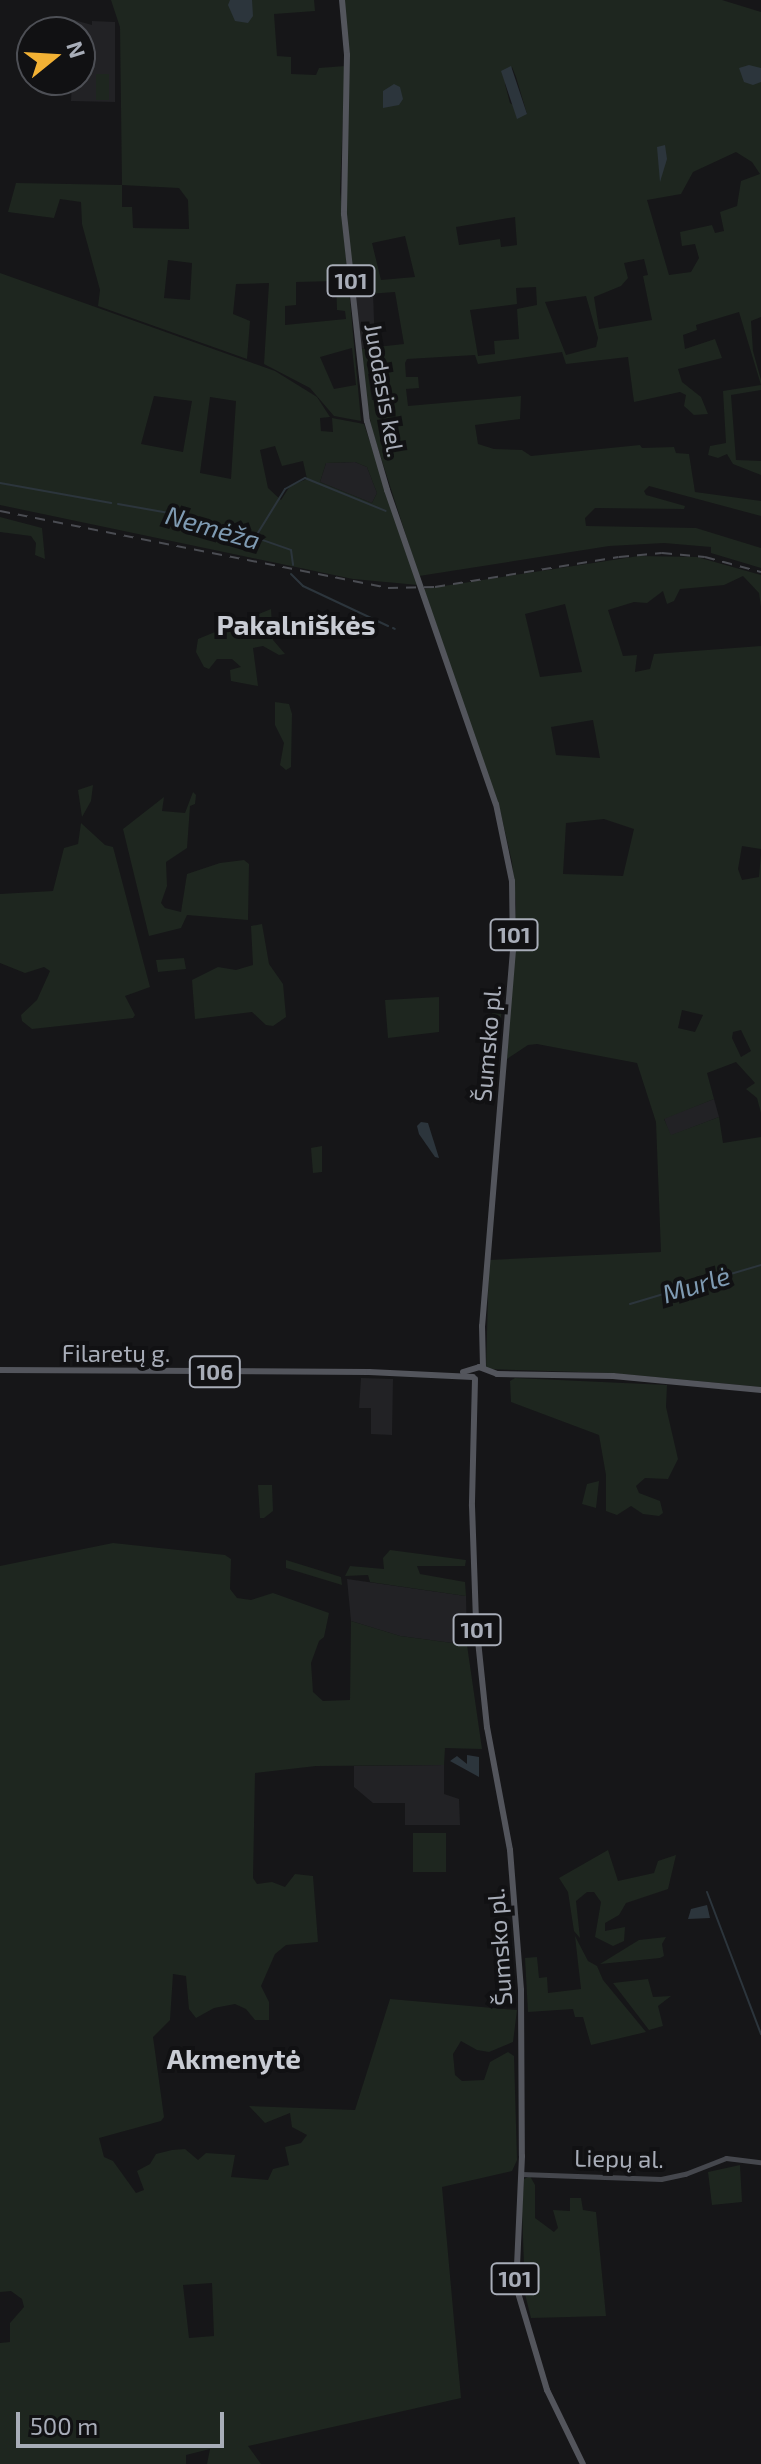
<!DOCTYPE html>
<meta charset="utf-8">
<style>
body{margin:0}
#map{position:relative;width:761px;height:2464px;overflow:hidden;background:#161618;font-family:"Exo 2",sans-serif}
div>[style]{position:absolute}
.built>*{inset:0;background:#222225}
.green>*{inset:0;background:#1e261f}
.water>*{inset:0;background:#2c353c}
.stream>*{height:2px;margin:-1px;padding:0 1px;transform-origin:1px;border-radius:1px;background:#2c353c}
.secondary>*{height:5px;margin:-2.5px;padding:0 2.5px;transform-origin:2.5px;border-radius:2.5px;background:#45474d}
.primary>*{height:6px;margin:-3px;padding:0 3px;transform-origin:3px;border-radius:3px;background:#53555c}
.rail>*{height:2px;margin-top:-1px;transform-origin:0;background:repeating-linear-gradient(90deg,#4a4c52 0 10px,transparent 0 18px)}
span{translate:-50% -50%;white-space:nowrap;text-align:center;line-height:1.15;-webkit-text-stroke:8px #111113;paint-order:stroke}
.shield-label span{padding:2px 6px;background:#111113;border:2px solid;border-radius:6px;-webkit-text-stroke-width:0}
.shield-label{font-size:22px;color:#a8adb8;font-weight:700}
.street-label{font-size:24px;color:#a8adb8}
.water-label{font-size:26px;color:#7f9bb3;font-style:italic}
.quarter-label{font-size:28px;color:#c9ccd4;font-weight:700}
.north{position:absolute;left:16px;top:16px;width:80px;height:80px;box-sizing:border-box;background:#111113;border:2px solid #4d4f55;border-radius:50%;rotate:72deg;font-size:22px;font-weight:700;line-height:32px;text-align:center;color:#a8adb8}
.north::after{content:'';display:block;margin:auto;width:28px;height:36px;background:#f2b134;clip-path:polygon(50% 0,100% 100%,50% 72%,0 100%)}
.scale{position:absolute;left:16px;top:2412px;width:208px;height:36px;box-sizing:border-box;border:4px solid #a8adb8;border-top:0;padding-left:10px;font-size:24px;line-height:28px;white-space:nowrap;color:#a8adb8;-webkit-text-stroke:6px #111113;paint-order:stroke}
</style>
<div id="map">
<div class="built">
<div style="clip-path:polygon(74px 20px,92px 25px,92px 21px,115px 22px,115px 102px,71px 101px,72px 80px,80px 80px,80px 32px,73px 32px)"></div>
<div style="clip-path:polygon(373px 293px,375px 347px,359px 349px,354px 295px)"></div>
<div style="clip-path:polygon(355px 462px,367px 467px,377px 493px,372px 503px,320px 482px,326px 463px)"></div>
<div style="clip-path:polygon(714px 1099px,719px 1117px,670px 1136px,664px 1118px)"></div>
<div style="clip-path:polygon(361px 1378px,393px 1379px,392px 1435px,371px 1434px,371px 1408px,359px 1408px)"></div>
<div style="clip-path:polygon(347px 1579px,466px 1596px,467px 1645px,400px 1636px,351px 1621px)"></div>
<div style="clip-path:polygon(444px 1765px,444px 1794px,459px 1799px,460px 1825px,405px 1825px,405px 1803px,373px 1803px,354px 1787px,354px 1766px)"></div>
</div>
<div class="green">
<div style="clip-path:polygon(evenodd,111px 0,314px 0,315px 11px,274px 14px,277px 56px,291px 57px,291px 74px,316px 75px,319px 68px,345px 66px,340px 191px,361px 421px,334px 416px,310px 388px,264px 364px,269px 283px,236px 284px,233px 314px,250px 321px,247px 359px,98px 306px,100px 290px,82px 224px,81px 202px,60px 199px,54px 218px,8px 212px,16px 183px,122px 185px,120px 27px,111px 0,122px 185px,179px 188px,188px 200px,189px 229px,133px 228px,132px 207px,122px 207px,122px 185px,111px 0,168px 260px,192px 263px,190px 300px,164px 298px,168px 260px,111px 0,336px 281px,337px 310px,345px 311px,346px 319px,285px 325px,285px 306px,296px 305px,296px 282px,336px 281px,111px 0,352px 348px,356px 385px,334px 389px,320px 357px,352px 348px)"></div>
<div style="clip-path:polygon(evenodd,344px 0,722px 0,761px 12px,761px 317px,751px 321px,753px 351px,761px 380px,761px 390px,731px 395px,736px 460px,761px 461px,761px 475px,733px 464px,727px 454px,718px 458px,708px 455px,710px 446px,726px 443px,723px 391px,761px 385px,739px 312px,696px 325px,697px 330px,683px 335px,685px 349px,715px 339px,722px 358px,678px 369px,682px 382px,701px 397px,708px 414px,694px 415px,684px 406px,686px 395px,680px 392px,634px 402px,628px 357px,566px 364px,562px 352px,478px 364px,475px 355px,407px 359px,405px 363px,406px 377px,418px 377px,419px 388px,406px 389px,408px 406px,521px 396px,520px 419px,475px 425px,478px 444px,494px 449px,522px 450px,531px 456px,640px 445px,642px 448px,674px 447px,676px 453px,689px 454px,695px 492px,761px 501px,761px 516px,649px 486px,644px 491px,646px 495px,685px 506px,684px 509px,595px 508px,585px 518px,586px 526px,696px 528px,761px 548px,761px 568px,711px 553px,711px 547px,664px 543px,609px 546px,419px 576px,372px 430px,363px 379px,359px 349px,404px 344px,395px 292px,354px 295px,345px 194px,344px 0,512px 67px,516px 77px,527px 114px,510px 103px,505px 84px,512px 67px,344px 0,736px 152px,752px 162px,760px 174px,741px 181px,737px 206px,720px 212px,724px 231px,715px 233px,712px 225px,680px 232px,682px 246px,695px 244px,699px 258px,691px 272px,669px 275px,647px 200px,681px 194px,693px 172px,736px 152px,344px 0,515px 217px,517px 245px,501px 247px,500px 239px,459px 245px,456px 227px,515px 217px,344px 0,405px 236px,415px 277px,381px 280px,372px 243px,405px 236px,344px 0,644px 259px,648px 275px,643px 276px,652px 320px,599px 329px,594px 297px,621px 286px,628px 278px,624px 263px,644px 259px,344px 0,536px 287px,537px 305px,517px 309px,519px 339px,494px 341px,495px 354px,478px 356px,470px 310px,517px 304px,516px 288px,536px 287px,344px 0,586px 296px,598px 338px,596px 347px,566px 355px,545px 302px,586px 296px,344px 0,388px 372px,391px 398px,372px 400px,368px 374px,388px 372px)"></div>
<div style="clip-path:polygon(96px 74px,109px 74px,109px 100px,96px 100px)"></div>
<div style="clip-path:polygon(evenodd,0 273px,275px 371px,317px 397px,330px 417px,320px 418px,321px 431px,333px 432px,332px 418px,364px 424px,418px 585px,353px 579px,0 505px,0 273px,154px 396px,192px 401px,183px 452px,141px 444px,154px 396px,0 273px,210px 397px,236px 401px,231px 479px,200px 473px,210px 397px,0 273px,275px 446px,282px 466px,303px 461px,307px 479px,290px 486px,281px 500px,268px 488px,260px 450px,275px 446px,0 273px,355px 462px,367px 467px,377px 493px,372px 503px,320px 482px,326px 463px,355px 462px)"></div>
<div style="clip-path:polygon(0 517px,42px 528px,45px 559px,35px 555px,36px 543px,31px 536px,0 532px)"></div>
<div style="clip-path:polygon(evenodd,639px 556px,697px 557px,761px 575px,761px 607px,759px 593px,743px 576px,724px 585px,680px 589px,674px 601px,667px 604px,663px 591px,647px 603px,634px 602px,608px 610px,623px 656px,637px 655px,635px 672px,650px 669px,654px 654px,761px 646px,761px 849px,742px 846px,738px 869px,742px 880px,759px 877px,761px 854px,761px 1113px,757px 1098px,746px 1089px,755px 1083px,736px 1062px,707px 1073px,714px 1099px,664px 1119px,671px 1135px,719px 1117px,723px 1143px,761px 1137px,761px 1387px,611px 1373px,486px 1369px,489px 1260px,661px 1252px,656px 1122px,637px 1063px,537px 1044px,528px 1045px,507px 1059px,516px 904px,512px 862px,500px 810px,424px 589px,639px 556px,565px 604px,582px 672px,540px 677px,525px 614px,565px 604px,639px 556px,593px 720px,600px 758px,556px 755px,551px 727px,593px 720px,639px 556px,604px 819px,634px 829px,623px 876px,563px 874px,566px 823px,604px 819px,639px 556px,682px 1010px,703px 1015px,695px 1032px,678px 1028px,682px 1010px,639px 556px,741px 1030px,751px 1051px,741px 1057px,732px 1038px,733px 1032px,741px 1030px)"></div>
<div style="clip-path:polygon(271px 609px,273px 640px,285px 654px,279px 655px,263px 646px,253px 648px,258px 686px,231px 681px,230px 670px,241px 667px,232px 659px,217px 659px,209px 669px,204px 667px,196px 652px,198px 639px)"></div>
<div style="clip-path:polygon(275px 702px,289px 704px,292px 714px,291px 767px,286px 770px,280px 765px,284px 743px,275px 725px)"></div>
<div style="clip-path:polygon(93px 785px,91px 801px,82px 817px,78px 790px)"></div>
<div style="clip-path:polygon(193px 792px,196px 795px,195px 804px,190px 806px,187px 848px,166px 862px,167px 886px,161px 903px,165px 908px,181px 912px,187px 874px,220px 863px,244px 860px,249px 864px,248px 920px,187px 915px,181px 928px,149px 936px,123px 829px,164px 797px,162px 811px,185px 813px)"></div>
<div style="clip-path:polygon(81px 823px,105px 845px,113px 847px,150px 987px,125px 996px,135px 1015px,133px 1018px,32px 1029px,22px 1021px,21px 1015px,37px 1000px,50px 971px,44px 967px,25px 973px,0 963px,0 894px,53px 891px,64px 848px,78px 844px)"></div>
<div style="clip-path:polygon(262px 924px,269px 964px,283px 984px,286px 1017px,273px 1026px,266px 1025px,252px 1012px,195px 1019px,192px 980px,218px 967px,236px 970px,253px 965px,251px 926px)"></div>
<div style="clip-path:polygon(184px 958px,186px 969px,158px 972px,156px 960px)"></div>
<div style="clip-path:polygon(439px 997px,439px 1032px,388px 1038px,385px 1000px)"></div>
<div style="clip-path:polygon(497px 997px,502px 1006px,497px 1060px,490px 1067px,490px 1029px,494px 999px)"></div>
<div style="clip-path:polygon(322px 1146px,322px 1172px,313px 1173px,311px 1148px)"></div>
<div style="clip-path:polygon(515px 1378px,667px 1385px,666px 1407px,678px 1459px,668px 1479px,645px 1478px,636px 1486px,639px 1493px,660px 1501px,663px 1513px,659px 1516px,643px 1514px,631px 1506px,617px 1515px,606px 1511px,606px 1475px,599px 1435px,511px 1402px,510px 1381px)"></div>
<div style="clip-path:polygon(599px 1481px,596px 1508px,582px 1504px,587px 1484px)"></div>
<div style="clip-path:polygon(258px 1485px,272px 1485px,273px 1511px,264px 1518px,260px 1518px)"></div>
<div style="clip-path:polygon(evenodd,113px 1543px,225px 1555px,231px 1559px,230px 1589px,237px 1598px,251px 1600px,273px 1593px,329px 1613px,324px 1637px,319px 1641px,311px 1663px,313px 1692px,323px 1701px,350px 1700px,351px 1621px,400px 1636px,467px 1645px,482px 1749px,445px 1748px,444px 1765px,316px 1766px,255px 1773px,253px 1878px,257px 1884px,272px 1882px,285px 1887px,295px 1874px,313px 1876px,318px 1942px,286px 1945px,275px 1954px,261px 1986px,269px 2002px,269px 2020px,255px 2020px,246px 2009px,235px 2004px,214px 2008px,196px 2018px,189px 2009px,186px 1976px,173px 1974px,170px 2020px,153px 2037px,164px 2117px,161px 2121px,99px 2138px,104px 2157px,113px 2161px,136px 2193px,144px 2190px,137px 2171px,150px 2164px,156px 2154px,172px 2150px,185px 2149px,198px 2160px,206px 2153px,235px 2155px,231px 2177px,268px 2180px,273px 2169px,289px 2165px,285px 2147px,301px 2143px,307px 2135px,292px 2127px,290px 2113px,265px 2123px,249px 2106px,355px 2110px,390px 1999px,517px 2010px,513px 2042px,489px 2052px,477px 2050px,461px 2041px,453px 2054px,455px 2075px,462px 2081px,484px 2080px,490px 2062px,508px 2052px,514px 2056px,517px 2160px,512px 2171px,442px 2187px,461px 2398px,248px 2446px,261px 2464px,207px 2464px,210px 2449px,186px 2455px,186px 2464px,0 2464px,0 2343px,10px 2342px,10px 2323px,24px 2307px,22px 2299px,11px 2291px,0 2292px,0 1566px,113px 1543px,212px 2283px,214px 2336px,189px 2338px,183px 2285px,212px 2283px)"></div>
<div style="clip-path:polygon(390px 1550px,466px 1560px,465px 1566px,417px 1566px,420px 1574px,465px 1582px,466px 1596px,370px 1582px,368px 1575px,345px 1576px,350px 1566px,384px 1569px,383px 1558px)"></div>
<div style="clip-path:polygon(286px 1560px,341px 1577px,342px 1585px,286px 1568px)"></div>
<div style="clip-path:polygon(413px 1833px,446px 1833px,446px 1872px,413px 1872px)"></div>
<div style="clip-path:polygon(608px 1850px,618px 1881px,654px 1873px,658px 1861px,676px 1855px,668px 1889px,626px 1903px,619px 1915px,605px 1923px,605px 1931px,625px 1927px,624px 1941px,613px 1946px,595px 1937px,601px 1902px,594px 1892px,587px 1892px,576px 1901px,580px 1938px,574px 1931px,568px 1892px,559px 1878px)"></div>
<div style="clip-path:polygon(575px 1936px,588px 1961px,597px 1966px,603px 1980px,646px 2032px,591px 2045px,583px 2017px,575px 2017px,573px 2009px,528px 2012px,525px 1958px,537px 1957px,539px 1978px,547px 1977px,548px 1993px,581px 1989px)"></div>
<div style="clip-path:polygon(666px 1937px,662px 1944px,664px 1956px,660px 1958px,600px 1964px,639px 1940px)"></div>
<div style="clip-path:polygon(648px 1979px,653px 1997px,671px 1996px,658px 2006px,663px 2026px,649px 2030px,613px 1983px)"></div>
<div style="clip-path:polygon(740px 2165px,742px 2202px,712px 2205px,708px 2172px)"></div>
<div style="clip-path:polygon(530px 2176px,535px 2185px,535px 2218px,554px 2232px,558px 2228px,553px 2210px,570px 2211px,570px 2198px,581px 2198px,583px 2210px,596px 2212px,606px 2316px,531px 2318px,525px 2294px,522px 2209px,524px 2179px)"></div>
</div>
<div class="water">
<div style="clip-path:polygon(230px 0,252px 0,253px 16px,248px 23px,235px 21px,228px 5px)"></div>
<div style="clip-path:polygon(749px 65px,761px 68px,761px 82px,753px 85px,744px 82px,739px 68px)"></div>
<div style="clip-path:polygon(511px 66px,527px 114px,517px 119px,501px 71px)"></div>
<div style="clip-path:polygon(394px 84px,400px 87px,403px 99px,399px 105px,383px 108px,383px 91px)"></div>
<div style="clip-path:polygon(665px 145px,667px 159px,660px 182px,657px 147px)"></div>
<div style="clip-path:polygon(421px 1122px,428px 1123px,439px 1158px,435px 1157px,419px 1134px,417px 1126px)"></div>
<div style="clip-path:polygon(467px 1755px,479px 1757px,479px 1777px,450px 1761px,457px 1756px,467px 1764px)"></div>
<div style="clip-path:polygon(707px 1905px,710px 1918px,688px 1919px,691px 1909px)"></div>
</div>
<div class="stream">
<div style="left:0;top:483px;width:113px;rotate:10.2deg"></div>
<div style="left:118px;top:504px;width:86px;rotate:10deg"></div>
<div style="left:203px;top:519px;width:93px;rotate:19.4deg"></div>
<div style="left:291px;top:550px;width:15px;rotate:82deg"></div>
<div style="left:256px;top:536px;width:55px;rotate:-58.3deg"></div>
<div style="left:285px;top:489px;width:23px;rotate:-29deg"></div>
<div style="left:305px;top:478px;width:87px;rotate:22.2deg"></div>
<div style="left:291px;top:574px;width:17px;rotate:45deg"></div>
<div style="left:303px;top:586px;width:94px;rotate:25.2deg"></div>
<div style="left:393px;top:628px;width:2px;rotate:27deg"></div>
<div style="left:630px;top:1304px;width:137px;rotate:-16.6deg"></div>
<div style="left:707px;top:1892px;width:152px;rotate:69.2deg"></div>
</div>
<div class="secondary">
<div style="left:521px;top:2174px;width:140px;rotate:2deg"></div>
<div style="left:661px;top:2179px;width:25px;rotate:-12deg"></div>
<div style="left:685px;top:2174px;width:44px;rotate:-21.3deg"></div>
<div style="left:726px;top:2158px;width:35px;rotate:7deg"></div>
</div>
<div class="primary">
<div style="left:342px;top:0;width:55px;rotate:84.8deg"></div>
<div style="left:347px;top:55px;width:159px;rotate:91.1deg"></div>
<div style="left:344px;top:214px;width:208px;rotate:83.7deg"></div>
<div style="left:367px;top:421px;width:72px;rotate:73.8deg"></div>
<div style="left:387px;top:490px;width:332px;rotate:70.9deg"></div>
<div style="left:496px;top:804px;width:79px;rotate:78.3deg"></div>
<div style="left:512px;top:881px;width:69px;rotate:89.2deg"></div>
<div style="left:513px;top:950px;width:377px;rotate:94.7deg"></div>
<div style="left:482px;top:1326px;width:42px;rotate:88.6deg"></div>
<div style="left:0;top:1370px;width:369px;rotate:0.3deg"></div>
<div style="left:369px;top:1372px;width:104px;rotate:2.8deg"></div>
<div style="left:463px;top:1372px;width:17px;rotate:-17deg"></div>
<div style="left:479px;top:1367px;width:19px;rotate:21deg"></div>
<div style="left:497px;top:1374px;width:116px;rotate:1deg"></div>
<div style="left:613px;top:1376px;width:149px;rotate:5.4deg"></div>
<div style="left:475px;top:1379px;width:127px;rotate:91.4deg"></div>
<div style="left:472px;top:1506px;width:115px;rotate:88deg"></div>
<div style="left:476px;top:1621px;width:107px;rotate:84.1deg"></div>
<div style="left:487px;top:1727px;width:125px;rotate:79.4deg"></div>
<div style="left:510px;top:1850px;width:140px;rotate:85.5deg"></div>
<div style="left:521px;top:1990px;width:166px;rotate:89.7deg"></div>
<div style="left:522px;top:2156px;width:130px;rotate:92.6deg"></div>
<div style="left:516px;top:2286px;width:109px;rotate:73.4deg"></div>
<div style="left:547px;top:2390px;width:82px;rotate:64.1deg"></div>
</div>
<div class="rail">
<div style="left:0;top:511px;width:396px;rotate:11.2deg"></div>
<div style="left:388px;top:588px;width:47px;rotate:-1.2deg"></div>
<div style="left:435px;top:587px;width:186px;rotate:-9.3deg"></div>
<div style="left:619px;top:557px;width:43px;rotate:-5.3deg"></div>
<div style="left:662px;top:553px;width:43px;rotate:5.3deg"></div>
<div style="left:705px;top:557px;width:58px;rotate:15deg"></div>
</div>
<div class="shield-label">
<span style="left:351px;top:281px">101</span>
<span style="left:514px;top:935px">101</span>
<span style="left:215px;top:1372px">106</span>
<span style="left:477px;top:1630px">101</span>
<span style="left:515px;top:2279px">101</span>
</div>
<div class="street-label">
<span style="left:385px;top:390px;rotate:80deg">Juodasis kel.</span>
<span style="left:487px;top:1043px;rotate:-85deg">Šumsko pl.</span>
<span style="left:116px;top:1353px">Filaretų g.</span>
<span style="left:499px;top:1947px;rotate:-94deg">Šumsko pl.</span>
<span style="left:619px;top:2158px;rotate:1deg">Liepų al.</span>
</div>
<div class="water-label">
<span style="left:213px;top:527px;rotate:16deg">Nemėža</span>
<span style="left:696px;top:1284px;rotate:-17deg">Murlė</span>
</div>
<div class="quarter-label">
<span style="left:296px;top:624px">Pakalniškės</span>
<span style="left:234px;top:2058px">Akmenytė</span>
</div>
<div class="north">N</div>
<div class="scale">500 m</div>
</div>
